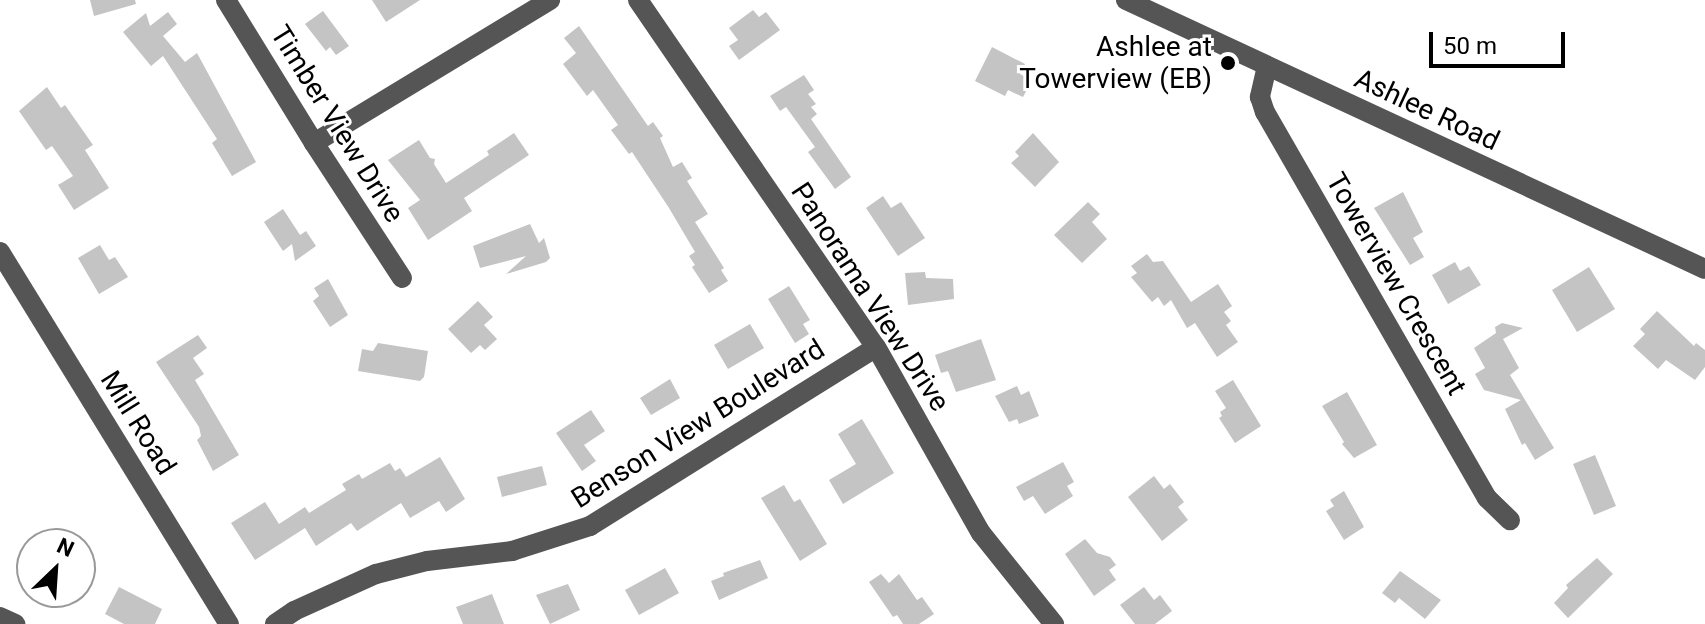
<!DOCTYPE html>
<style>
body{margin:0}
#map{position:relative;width:1705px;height:624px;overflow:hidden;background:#fff;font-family:Roboto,sans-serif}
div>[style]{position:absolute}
.building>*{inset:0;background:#c4c4c4}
.minor>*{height:20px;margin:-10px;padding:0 10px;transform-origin:10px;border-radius:10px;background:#555}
.dots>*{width:22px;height:22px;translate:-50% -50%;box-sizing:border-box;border:4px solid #fff;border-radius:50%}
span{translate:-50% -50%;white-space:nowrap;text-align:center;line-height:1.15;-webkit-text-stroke:6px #fff;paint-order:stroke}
.poi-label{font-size:28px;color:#000}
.right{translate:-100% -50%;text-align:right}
.street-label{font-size:28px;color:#000}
.north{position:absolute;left:16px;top:528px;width:80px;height:80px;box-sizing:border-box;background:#fff;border:2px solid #999;border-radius:50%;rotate:25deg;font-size:22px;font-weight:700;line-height:32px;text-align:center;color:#000}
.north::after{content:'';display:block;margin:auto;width:28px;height:36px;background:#000;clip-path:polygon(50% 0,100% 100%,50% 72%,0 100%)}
.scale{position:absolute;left:1429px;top:32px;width:136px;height:36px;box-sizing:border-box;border:4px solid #000;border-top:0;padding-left:10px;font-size:24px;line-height:28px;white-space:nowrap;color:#000;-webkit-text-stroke:6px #fff;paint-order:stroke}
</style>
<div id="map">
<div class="building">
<div style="clip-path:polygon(90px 0,135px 0,136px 4px,94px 16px)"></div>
<div style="clip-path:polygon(372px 0,420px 0,386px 22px)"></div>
<div style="clip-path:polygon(753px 10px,759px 17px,766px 12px,780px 30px,739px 60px,729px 46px,738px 40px,729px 28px)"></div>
<div style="clip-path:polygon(323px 11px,349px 46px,336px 55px,330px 47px,326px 51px,305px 24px)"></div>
<div style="clip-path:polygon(168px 12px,177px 24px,163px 36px,185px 62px,197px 53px,256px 162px,232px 176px,212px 143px,217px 139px,163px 56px,151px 66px,123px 32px,146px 13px,150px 26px)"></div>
<div style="clip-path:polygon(579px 26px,648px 126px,653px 122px,663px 136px,660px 138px,673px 167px,682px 162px,692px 178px,687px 181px,708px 214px,695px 222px,724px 268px,721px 270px,728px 281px,709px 293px,692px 267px,695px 265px,689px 256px,695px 252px,669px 208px,632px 152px,629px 154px,611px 130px,618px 125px,593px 90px,587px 96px,563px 64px,576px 53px,564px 38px)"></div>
<div style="clip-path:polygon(992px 47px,1025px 64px,1020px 74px,1032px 80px,1023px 97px,1008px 90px,1005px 96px,975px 81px)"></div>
<div style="clip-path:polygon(804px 75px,814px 90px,808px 94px,816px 104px,811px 107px,817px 114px,811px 119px,851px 177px,835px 189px,808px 152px,815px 147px,786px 107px,780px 111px,770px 96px)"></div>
<div style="clip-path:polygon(47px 87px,61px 108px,65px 105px,93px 145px,85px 150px,109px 188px,74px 210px,58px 185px,73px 176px,52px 146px,46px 150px,19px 111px)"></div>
<div style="clip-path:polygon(514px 133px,529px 155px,464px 198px,472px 211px,428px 240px,408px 208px,420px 200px,388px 160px,419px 140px,430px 158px,435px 159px,434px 164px,446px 183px,489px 155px,487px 151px)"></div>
<div style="clip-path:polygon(1033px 133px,1059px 162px,1035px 187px,1011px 163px,1019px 156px,1015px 152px)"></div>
<div style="clip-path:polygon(1403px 192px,1423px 232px,1413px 238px,1424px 257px,1410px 265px,1374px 208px)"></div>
<div style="clip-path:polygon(883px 196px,891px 208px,901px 202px,925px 238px,898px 256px,866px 208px)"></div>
<div style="clip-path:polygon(1088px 202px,1100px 214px,1092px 222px,1107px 239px,1082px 263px,1054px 235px)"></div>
<div style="clip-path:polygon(283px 209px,300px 235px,306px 231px,316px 246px,295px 261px,292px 244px,283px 251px,264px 222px)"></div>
<div style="clip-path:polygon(530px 224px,539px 243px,544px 238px,550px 258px,546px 262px,506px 274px,526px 256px,480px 268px,473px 246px)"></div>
<div style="clip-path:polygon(100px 245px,109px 260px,115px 257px,128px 277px,99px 294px,78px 258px)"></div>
<div style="clip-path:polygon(1147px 254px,1153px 262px,1163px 261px,1191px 302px,1218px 284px,1232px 306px,1224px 312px,1231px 321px,1226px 325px,1238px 342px,1217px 357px,1195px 323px,1187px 328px,1171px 300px,1164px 306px,1158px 297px,1152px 302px,1131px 277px,1137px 273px,1131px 266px)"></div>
<div style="clip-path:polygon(1455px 262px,1460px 271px,1469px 266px,1481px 285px,1448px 304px,1432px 275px)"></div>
<div style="clip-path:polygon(1589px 267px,1615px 309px,1577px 332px,1552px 290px)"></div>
<div style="clip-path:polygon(925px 272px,926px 278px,953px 279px,954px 299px,908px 305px,905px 273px)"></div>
<div style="clip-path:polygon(328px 279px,348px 315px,330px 327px,313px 301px,319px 296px,314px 288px)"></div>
<div style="clip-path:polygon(789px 286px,810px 320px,803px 324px,809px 334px,795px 343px,768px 299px)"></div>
<div style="clip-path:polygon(478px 301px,493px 317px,484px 325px,497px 339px,485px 350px,480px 345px,471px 353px,448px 329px)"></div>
<div style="clip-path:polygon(1657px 311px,1694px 346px,1696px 343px,1705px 350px,1705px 367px,1695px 380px,1666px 360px,1658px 369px,1633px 346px,1645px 334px,1640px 329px)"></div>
<div style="clip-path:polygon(1502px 323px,1523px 328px,1503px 339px,1519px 368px,1510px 375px,1554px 448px,1535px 460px,1525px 443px,1522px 445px,1505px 409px,1521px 400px,1484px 390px,1475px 374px,1485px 368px,1474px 348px,1496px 333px,1495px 327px)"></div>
<div style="clip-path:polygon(750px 324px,764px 348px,728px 369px,714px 345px)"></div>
<div style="clip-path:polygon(198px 335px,207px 348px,193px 358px,204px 374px,195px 380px,239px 455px,213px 471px,197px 440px,201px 436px,199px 427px,156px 362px)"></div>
<div style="clip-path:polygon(981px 339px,996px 380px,956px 392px,948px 371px,941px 373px,935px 355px)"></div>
<div style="clip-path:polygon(378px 343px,428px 351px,424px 377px,420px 381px,358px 371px,362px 349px,373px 351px)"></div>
<div style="clip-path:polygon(670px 379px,680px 398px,651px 415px,640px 398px)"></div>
<div style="clip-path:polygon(1233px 380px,1261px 426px,1235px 443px,1219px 418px,1222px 416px,1220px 412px,1226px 408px,1215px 391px)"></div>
<div style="clip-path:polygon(1017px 386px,1021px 395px,1029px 391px,1039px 416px,1019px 424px,1017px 419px,1009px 422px,995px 396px)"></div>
<div style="clip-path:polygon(1347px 392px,1377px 445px,1354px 458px,1342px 444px,1344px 442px,1322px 406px)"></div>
<div style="clip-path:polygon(591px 410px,605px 431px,584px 445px,596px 461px,582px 471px,556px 433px)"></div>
<div style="clip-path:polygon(862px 419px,894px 473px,843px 504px,829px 480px,856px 464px,838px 434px)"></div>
<div style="clip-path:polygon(1595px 455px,1616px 506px,1594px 515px,1573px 464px)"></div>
<div style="clip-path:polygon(440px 457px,465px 499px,446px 512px,439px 501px,410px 518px,401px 503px,357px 531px,351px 523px,316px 546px,305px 528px,255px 560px,231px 523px,265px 502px,279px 524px,305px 507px,309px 513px,346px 490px,342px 484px,359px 474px,362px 479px,390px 463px,395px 471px,400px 468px,406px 477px)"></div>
<div style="clip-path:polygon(1063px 462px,1074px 482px,1067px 486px,1073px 496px,1045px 514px,1033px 496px,1024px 501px,1016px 487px)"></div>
<div style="clip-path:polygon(542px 466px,547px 485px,502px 497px,497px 477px)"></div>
<div style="clip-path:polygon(1154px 476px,1164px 489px,1170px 484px,1184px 502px,1178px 507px,1188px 520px,1162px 541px,1128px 497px)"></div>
<div style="clip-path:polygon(784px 485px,794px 502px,800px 499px,827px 544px,800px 561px,761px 498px)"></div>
<div style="clip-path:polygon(1344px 491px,1364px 527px,1344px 540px,1326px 511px,1334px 506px,1330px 500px)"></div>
<div style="clip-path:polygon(1085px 539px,1097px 553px,1110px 557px,1116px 565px,1109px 570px,1116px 580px,1094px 596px,1065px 554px)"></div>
<div style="clip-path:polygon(1597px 558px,1613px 574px,1568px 618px,1554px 603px,1568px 588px,1566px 585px)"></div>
<div style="clip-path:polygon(760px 560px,768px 578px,719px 600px,711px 581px,724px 576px,723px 573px)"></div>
<div style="clip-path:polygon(665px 568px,679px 593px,639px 615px,625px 590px)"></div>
<div style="clip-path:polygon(1400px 571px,1441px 600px,1425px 619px,1399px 598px,1395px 603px,1382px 593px)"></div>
<div style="clip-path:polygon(881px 574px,889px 583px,899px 574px,917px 600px,922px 597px,934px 614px,919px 624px,903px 624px,897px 615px,893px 617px,869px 582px)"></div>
<div style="clip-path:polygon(568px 584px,580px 610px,550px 624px,536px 595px)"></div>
<div style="clip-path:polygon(119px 587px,162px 609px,155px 624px,124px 624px,105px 614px)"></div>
<div style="clip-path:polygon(1144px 587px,1154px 600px,1160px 595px,1172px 611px,1155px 624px,1135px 624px,1120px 605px)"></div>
<div style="clip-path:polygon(492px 594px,504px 624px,463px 624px,456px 607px)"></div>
</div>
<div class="minor">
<div style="left:226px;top:0;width:168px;rotate:58.4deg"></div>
<div style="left:314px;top:143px;width:161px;rotate:56.9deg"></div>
<div style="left:638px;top:0;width:421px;rotate:55.6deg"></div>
<div style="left:876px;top:347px;width:214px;rotate:60.6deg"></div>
<div style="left:981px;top:533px;width:117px;rotate:51.3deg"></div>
<div style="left:1126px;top:0;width:638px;rotate:24.92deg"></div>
<div style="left:1267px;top:66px;width:32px;rotate:103deg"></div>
<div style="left:1260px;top:97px;width:16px;rotate:72deg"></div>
<div style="left:1265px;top:112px;width:445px;rotate:60.1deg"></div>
<div style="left:1487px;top:498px;width:32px;rotate:44deg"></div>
<div style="left:314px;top:143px;width:276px;rotate:-31.2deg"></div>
<div style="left:0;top:252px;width:437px;rotate:58.4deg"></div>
<div style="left:0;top:617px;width:17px;rotate:25deg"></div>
<div style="left:275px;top:624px;width:23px;rotate:-34deg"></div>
<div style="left:294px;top:611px;width:90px;rotate:-24.3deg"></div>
<div style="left:376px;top:574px;width:53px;rotate:-14.3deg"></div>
<div style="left:427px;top:561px;width:86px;rotate:-6.7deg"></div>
<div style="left:512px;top:551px;width:82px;rotate:-17.8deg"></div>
<div style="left:590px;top:526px;width:337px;rotate:-32deg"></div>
</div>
<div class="dots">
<div style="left:1228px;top:63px;background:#000"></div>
</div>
<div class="poi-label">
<span class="right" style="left:1212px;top:63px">Ashlee at<br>Towerview (EB)</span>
</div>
<div class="street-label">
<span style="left:1427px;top:110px;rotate:25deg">Ashlee Road</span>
<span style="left:337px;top:124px;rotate:58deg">Timber View Drive</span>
<span style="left:1396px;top:284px;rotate:60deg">Towerview Crescent</span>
<span style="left:870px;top:297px;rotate:57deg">Panorama View Drive</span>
<span style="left:138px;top:423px;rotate:58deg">Mill Road</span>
<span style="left:698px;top:424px;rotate:-32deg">Benson View Boulevard</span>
</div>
<div class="north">N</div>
<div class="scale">50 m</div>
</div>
